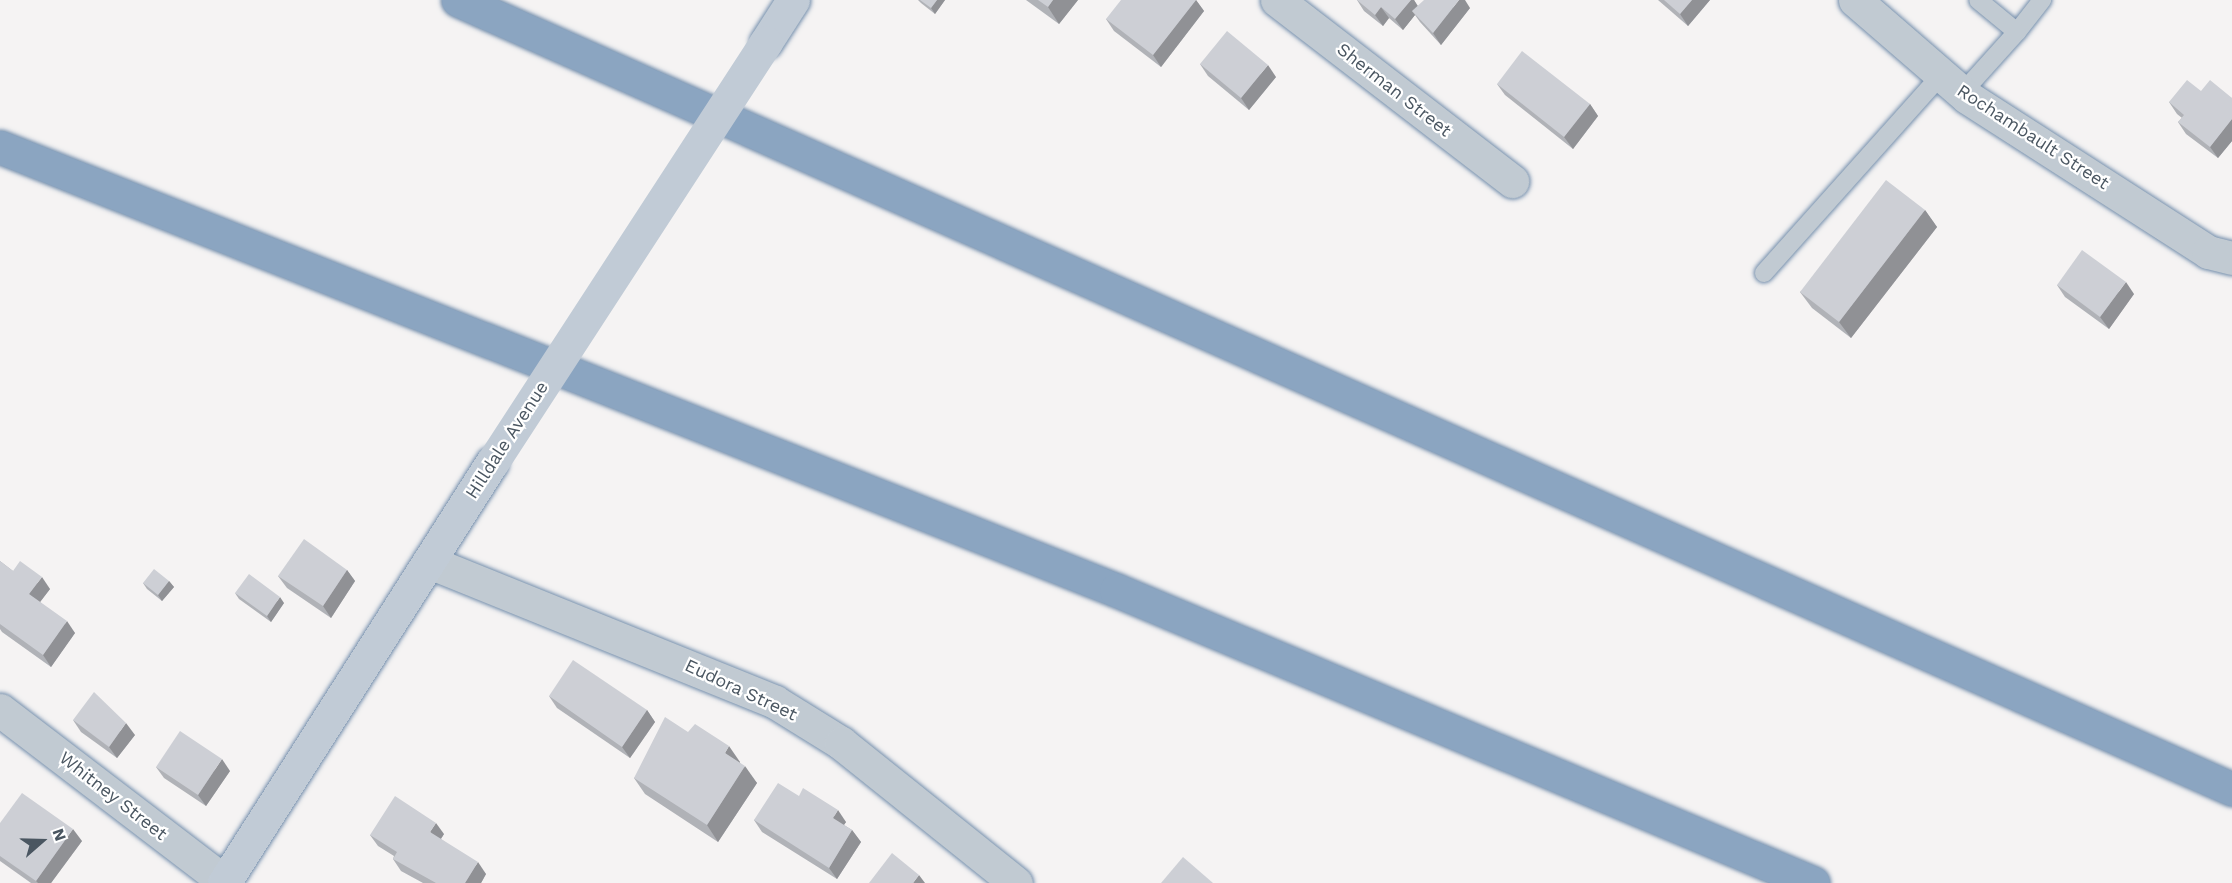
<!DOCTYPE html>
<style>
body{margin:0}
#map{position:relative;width:2232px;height:883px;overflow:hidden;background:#f5f3f3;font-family:"Work Sans",sans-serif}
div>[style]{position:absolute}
.roads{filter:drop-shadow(0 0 2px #7690ad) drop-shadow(0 0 2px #7690ad)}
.service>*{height:18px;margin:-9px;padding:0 9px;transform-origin:9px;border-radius:9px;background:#c1cad2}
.minor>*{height:33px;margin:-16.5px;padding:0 16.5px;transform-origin:16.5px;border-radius:16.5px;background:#c1cad2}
.secondary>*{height:33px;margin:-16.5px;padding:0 16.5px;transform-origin:16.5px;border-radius:16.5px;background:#c1cbd6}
.motorway>*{height:33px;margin:-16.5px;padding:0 16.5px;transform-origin:16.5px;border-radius:16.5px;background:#8ba5c1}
.secondary-bridge>*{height:33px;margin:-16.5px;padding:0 16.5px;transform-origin:16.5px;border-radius:16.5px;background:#c1cbd6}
.wall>*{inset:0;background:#b0b2b7}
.shaded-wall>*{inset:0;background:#909195}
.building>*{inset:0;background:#cdcfd5}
span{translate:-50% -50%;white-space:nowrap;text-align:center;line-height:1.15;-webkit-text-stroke:4.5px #fff;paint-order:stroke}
.street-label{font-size:18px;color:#4a5661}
.north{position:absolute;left:12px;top:811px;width:60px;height:60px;-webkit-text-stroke:4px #fff;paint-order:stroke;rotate:70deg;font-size:16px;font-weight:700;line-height:24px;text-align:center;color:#4a5661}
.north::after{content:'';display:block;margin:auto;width:21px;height:27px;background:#4a5661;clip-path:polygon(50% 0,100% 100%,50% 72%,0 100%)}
</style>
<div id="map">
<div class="roads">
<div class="service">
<div style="left:2017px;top:32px;width:41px;rotate:-52deg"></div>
<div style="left:1962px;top:93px;width:82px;rotate:-48deg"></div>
<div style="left:2017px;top:32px;width:50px;rotate:-140.6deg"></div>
<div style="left:1764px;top:273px;width:266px;rotate:-48.2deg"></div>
</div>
<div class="minor">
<div style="left:1277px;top:0;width:297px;rotate:37.6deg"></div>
<div style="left:1855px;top:0;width:148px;rotate:40.9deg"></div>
<div style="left:1967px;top:97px;width:287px;rotate:32.7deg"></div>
<div style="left:2208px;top:252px;width:25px;rotate:14deg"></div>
<div style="left:429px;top:562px;width:373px;rotate:22deg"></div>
<div style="left:775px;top:702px;width:78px;rotate:31.8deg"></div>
<div style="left:841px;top:743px;width:224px;rotate:38.7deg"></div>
<div style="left:0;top:710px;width:283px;rotate:37.4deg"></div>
</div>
<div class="secondary">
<div style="left:766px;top:42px;width:50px;rotate:-57.3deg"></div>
<div style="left:224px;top:883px;width:498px;rotate:-57.5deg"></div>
</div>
<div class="motorway">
<div style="left:458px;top:0;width:1942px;rotate:23.98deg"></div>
<div style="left:0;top:147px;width:1201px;rotate:21.65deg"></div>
<div style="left:1116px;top:590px;width:756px;rotate:22.8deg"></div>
</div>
</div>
<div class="secondary-bridge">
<div style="left:492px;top:463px;width:502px;rotate:-56.94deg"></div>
</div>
<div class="wall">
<div style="clip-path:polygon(918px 0,945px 0,935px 14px,921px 3px)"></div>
<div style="clip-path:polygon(1026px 0,1078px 0,1059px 24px)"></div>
<div style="clip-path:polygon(1196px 0,1204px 11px,1161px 67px,1114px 31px,1106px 19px)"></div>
<div style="clip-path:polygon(1357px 0,1414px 0,1418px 6px,1470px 8px,1441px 45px,1420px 22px,1415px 15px,1403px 30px,1389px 18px,1383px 26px,1364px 11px)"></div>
<div style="clip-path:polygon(1658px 0,1710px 0,1688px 26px)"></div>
<div style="clip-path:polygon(1200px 64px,1276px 77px,1249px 110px,1208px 76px)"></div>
<div style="clip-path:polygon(1497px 84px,1590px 104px,1598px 116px,1573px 149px,1505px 95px)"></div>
<div style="clip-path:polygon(2201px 91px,2232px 98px,2232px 141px,2218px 158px,2186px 134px,2178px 122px,2182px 118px,2177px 114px,2169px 102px)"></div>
<div style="clip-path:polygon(1925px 210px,1937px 227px,1851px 338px,1812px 308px,1800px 292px)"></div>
<div style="clip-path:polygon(2057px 285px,2134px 294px,2109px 329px,2065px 297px)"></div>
<div style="clip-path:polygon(0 561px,13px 571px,50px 589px,40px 602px,75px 633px,51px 667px,2px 632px,0 629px)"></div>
<div style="clip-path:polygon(347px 570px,355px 581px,331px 618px,287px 588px,278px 576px)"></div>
<div style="clip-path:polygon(169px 581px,174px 587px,162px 601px,147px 589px,143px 583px)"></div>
<div style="clip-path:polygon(235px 593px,284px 603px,271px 622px,239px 599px)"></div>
<div style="clip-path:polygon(549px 696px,647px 710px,655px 722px,630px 758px,557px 708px)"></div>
<div style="clip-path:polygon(73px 720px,135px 735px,117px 758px,81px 732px)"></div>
<div style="clip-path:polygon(688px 732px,740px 762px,740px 763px,757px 783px,718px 842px,645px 794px,634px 778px)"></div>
<div style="clip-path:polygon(156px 767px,230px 771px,206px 806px,164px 778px)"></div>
<div style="clip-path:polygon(799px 796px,846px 822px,844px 825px,852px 830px,861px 842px,837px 879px,762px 832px,754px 820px)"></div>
<div style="clip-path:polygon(0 823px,82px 841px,51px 883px,31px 883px,0 861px)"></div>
<div style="clip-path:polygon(444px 834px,441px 839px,486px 874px,481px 883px,423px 883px,401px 871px,393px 859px,394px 856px,378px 846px,370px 835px)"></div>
</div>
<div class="shaded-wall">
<div style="clip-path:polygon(937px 0,945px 0,935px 14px,931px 8px)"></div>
<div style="clip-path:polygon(1053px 0,1078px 0,1059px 24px,1048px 7px)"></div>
<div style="clip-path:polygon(1196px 0,1204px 11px,1161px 67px,1153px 55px)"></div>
<div style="clip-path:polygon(1411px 0,1414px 0,1420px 10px,1412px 11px,1415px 15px,1403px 30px,1395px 19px)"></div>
<div style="clip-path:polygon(1459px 0,1465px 0,1470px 8px,1441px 45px,1433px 33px)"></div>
<div style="clip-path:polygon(1692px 0,1710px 0,1688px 26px,1680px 14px)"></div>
<div style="clip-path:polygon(1381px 7px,1389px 18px,1383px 26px,1375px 15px)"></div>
<div style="clip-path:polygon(1268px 65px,1276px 77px,1249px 110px,1241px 98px)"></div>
<div style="clip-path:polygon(1590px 104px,1598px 116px,1573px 149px,1564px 137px)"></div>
<div style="clip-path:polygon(2232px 119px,2232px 141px,2218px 158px,2210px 147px)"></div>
<div style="clip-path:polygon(1925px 210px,1937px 227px,1851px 338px,1839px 322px)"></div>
<div style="clip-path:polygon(2126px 282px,2134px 294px,2109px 329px,2100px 317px)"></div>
<div style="clip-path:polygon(347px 570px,355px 581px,331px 618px,323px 606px)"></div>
<div style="clip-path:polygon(42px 577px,50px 589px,37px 606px,29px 594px)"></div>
<div style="clip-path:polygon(169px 581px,174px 587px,162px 601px,158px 595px)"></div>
<div style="clip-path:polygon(280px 597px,284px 603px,271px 622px,267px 616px)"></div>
<div style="clip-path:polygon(67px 621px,75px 633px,51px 667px,43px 655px)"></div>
<div style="clip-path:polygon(647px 710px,655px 722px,630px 758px,622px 747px)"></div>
<div style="clip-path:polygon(126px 723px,135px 735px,117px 758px,109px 747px)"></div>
<div style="clip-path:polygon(729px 746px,740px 762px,736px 770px,725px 753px)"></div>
<div style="clip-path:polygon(222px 759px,230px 771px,206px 806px,198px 795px)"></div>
<div style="clip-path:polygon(745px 766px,757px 783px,718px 842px,707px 825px)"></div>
<div style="clip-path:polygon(838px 810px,846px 822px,841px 829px,833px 818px)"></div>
<div style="clip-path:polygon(436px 823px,444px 834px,438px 843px,430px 832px)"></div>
<div style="clip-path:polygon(73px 829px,82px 841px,51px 883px,38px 883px,36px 881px)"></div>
<div style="clip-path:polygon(852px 830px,861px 842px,837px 879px,829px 868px)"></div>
<div style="clip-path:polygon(478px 862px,486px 874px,481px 883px,465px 883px)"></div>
<div style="clip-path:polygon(919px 875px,925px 883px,913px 883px)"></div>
</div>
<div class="building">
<div style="clip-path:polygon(920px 0,937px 0,931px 8px)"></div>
<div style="clip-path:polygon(1038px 0,1053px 0,1048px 7px)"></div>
<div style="clip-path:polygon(1121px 0,1196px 0,1153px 55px,1106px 19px)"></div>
<div style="clip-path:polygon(1357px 0,1411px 0,1395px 19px,1381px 7px,1375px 15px)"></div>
<div style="clip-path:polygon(1424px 0,1459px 0,1433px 33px,1412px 11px)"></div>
<div style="clip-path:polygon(1664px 0,1692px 0,1680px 14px)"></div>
<div style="clip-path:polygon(1227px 31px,1268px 65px,1241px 98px,1200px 64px)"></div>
<div style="clip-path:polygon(1522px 51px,1590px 104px,1564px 137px,1497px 84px)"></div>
<div style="clip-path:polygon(2187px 80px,2201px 91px,2210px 80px,2232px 98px,2232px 119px,2210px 147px,2178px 122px,2184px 115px,2169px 102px)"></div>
<div style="clip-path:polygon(1886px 180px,1925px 210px,1839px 322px,1800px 292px)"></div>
<div style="clip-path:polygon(2082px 250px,2126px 282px,2100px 317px,2057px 285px)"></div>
<div style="clip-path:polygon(304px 539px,347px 570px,323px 606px,278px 576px)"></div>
<div style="clip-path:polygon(0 561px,13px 571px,20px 561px,42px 577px,29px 594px,67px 621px,43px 655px,0 624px)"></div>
<div style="clip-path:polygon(154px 569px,169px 581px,158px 595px,143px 583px)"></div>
<div style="clip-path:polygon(249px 574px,280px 597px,267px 616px,235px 593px)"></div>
<div style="clip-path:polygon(573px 660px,647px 710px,622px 747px,549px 696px)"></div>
<div style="clip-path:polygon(94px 692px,126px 723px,109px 747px,73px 720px)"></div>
<div style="clip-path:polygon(665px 717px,688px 732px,695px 724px,729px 746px,725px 753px,745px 766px,707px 825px,634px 778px)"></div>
<div style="clip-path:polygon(180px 731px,222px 759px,198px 795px,156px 767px)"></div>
<div style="clip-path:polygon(778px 783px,799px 796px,803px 788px,838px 810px,833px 818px,852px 830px,829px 868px,754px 820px)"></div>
<div style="clip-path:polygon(22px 793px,73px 829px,36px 881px,0 856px,0 823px)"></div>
<div style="clip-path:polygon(395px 796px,436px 823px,430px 832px,478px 862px,465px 883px,436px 883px,393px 859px,397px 852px,370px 835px)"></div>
<div style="clip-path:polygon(892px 853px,919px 875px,913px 883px,869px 883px)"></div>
<div style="clip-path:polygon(1183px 857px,1213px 883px,1161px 883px)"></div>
</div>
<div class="street-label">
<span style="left:1394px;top:90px;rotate:38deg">Sherman Street</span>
<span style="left:2033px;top:137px;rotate:33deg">Rochambault Street</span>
<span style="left:507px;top:440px;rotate:-57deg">Hilldale Avenue</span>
<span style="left:741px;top:690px;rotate:25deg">Eudora Street</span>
<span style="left:113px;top:796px;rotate:38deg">Whitney Street</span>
</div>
<div class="north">N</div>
</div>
